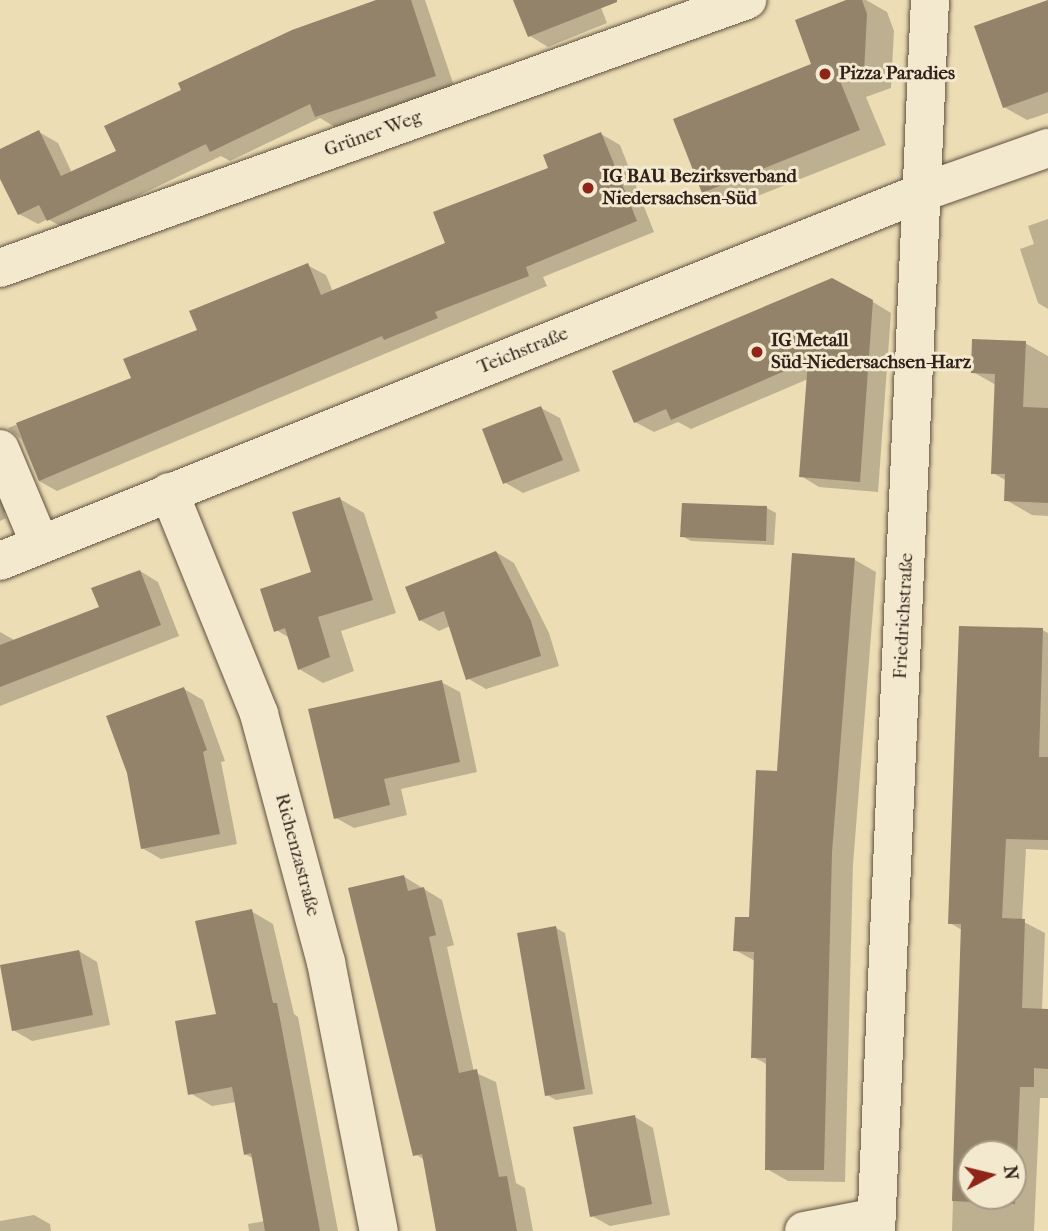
<!DOCTYPE html>
<meta charset="utf-8">
<style>
body{margin:0}
#map{position:relative;width:1048px;height:1231px;overflow:hidden;background:#ecddb4;font-family:"IM FELL French Canon",serif}
div>[style]{position:absolute}
.shadow>*{inset:0;background:#0003}
.building>*{inset:0;background:#93836b}
.roads{filter:drop-shadow(0 0 2px #605041) drop-shadow(0 0 2px #605041)}
.minor>*{height:38px;margin:-19px;padding:0 19px;transform-origin:19px;border-radius:19px;background:#f3e9ce}
.dots>*{width:19px;height:19px;translate:-50% -50%;box-sizing:border-box;border:4px solid #f3e9ce;border-radius:50%}
span{translate:-50% -50%;white-space:nowrap;text-align:center;line-height:1.15;-webkit-text-stroke:6px #f3e9ce;paint-order:stroke}
.poi-label{font-size:19px;color:#32211b;font-weight:700}
.left{translate:0 -50%;text-align:left}
.street-label{font-size:19px;color:#32211b}
.north{position:absolute;left:957px;top:1140px;width:70px;height:70px;box-sizing:border-box;background:#f3e9ce;border:2px solid #a69986;border-radius:50%;rotate:83deg;font-size:19px;font-weight:700;line-height:28px;text-align:center;color:#32211b}
.north::after{content:'';display:block;margin:auto;width:24px;height:32px;background:#8f2418;clip-path:polygon(50% 0,100% 100%,50% 72%,0 100%)}
</style>
<div id="map">
<div class="shadow">
<div style="clip-path:polygon(377px 0,425px 0,454px 86px,335px 127px,320px 118px,230px 161px,221px 156px,67px 230px,48px 219px,38px 224px,19px 214px,0 175px,0 151px,39px 132px,58px 143px,72px 173px,118px 152px)"></div>
<div style="clip-path:polygon(515px 0,598px 0,607px 23px,548px 47px,530px 36px)"></div>
<div style="clip-path:polygon(851px 0,866px 0,887px 12px,894px 31px,891px 88px,866px 97px,886px 145px,730px 207px,704px 192px,813px 65px)"></div>
<div style="clip-path:polygon(1048px 2px,1048px 113px,1027px 120px,1004px 107px)"></div>
<div style="clip-path:polygon(601px 134px,620px 145px,654px 232px,543px 277px,547px 286px,57px 491px,39px 481px,21px 439px,8px 428px,133px 379px,200px 331px,307px 265px,326px 275px,333px 292px,447px 244px)"></div>
<div style="clip-path:polygon(1048px 219px,1048px 309px,1038px 303px,1020px 249px,1034px 244px,1028px 226px)"></div>
<div style="clip-path:polygon(873px 302px,891px 313px,878px 492px,819px 487px,801px 476px,808px 379px,691px 429px,678px 422px,654px 432px,635px 422px)"></div>
<div style="clip-path:polygon(1025px 343px,1048px 356px,1048px 516px,1032px 515px,1006px 500px,1007px 481px,993px 473px,996px 385px,973px 372px)"></div>
<div style="clip-path:polygon(541px 408px,560px 418px,580px 471px,523px 493px,504px 482px)"></div>
<div style="clip-path:polygon(0 474px,14px 508px,4px 513px,6px 518px,0 521px)"></div>
<div style="clip-path:polygon(340px 499px,364px 513px,396px 613px,341px 631px,354px 671px,323px 683px,299px 669px,290px 638px,276px 630px,313px 574px)"></div>
<div style="clip-path:polygon(684px 504px,767px 508px,776px 513px,774px 545px,691px 541px,682px 536px)"></div>
<div style="clip-path:polygon(496px 552px,514px 563px,549px 633px,559px 666px,486px 689px,467px 678px,450px 626px,439px 631px,420px 620px)"></div>
<div style="clip-path:polygon(855px 560px,876px 572px,853px 865px,845px 1182px,788px 1181px,767px 1169px,768px 1065px,753px 1057px,755px 961px,735px 950px,750px 919px,778px 773px)"></div>
<div style="clip-path:polygon(140px 571px,158px 582px,179px 636px,0 706px,0 632px,16px 641px,101px 608px)"></div>
<div style="clip-path:polygon(evenodd,1042px 630px,1048px 633px,1048px 850px,1026px 849px,1022px 921px,1045px 933px,1042px 1010px,1048px 1010px,1048px 1098px,1040px 1098px,1034px 1231px,952px 1231px,962px 930px,950px 923px,1042px 630px,971px 1154px,1013px 1154px,1013px 1196px,971px 1196px,971px 1154px)"></div>
<div style="clip-path:polygon(441px 682px,460px 692px,477px 772px,401px 789px,407px 815px,354px 828px,336px 818px)"></div>
<div style="clip-path:polygon(184px 689px,203px 700px,225px 761px,221px 762px,237px 844px,161px 859px,142px 848px)"></div>
<div style="clip-path:polygon(403px 876px,442px 900px,454px 945px,447px 947px,474px 1072px,496px 1082px,516px 1183px,525px 1188px,533px 1231px,438px 1231px,425px 1160px,415px 1154px)"></div>
<div style="clip-path:polygon(251px 911px,273px 924px,294px 1014px,298px 1017px,338px 1231px,249px 1231px,248px 1224px,265px 1221px,254px 1159px,245px 1154px,236px 1102px,212px 1106px,190px 1093px)"></div>
<div style="clip-path:polygon(556px 928px,565px 933px,593px 1094px,556px 1100px,547px 1095px)"></div>
<div style="clip-path:polygon(79px 951px,97px 962px,110px 1025px,32px 1041px,13px 1030px)"></div>
<div style="clip-path:polygon(635px 1117px,653px 1128px,670px 1215px,610px 1226px,592px 1216px)"></div>
<div style="clip-path:polygon(34px 1215px,50px 1224px,51px 1231px,0 1231px,0 1221px)"></div>
</div>
<div class="building">
<div style="clip-path:polygon(376px 0,411px 0,436px 76px,315px 117px,310px 104px,210px 152px,206px 144px,47px 221px,39px 205px,18px 215px,0 179px,0 149px,39px 130px,61px 176px,116px 151px,104px 126px,181px 90px,178px 83px,292px 30px)"></div>
<div style="clip-path:polygon(513px 0,617px 0,617px 2px,528px 37px)"></div>
<div style="clip-path:polygon(846px 0,862px 0,867px 14px,864px 73px,840px 81px,860px 130px,702px 193px,673px 119px,811px 64px,795px 20px)"></div>
<div style="clip-path:polygon(1048px 0,1048px 92px,1003px 108px,974px 26px)"></div>
<div style="clip-path:polygon(601px 132px,637px 221px,526px 267px,529px 276px,435px 312px,438px 318px,384px 340px,382px 336px,39px 481px,16px 423px,131px 378px,123px 359px,197px 330px,189px 311px,308px 263px,321px 295px,445px 243px,433px 212px,548px 168px,543px 155px)"></div>
<div style="clip-path:polygon(832px 278px,873px 300px,860px 482px,799px 477px,808px 361px,671px 420px,666px 409px,634px 423px,612px 371px)"></div>
<div style="clip-path:polygon(972px 339px,1026px 341px,1023px 407px,1048px 408px,1048px 503px,1004px 501px,1005px 474px,991px 474px,995px 374px,971px 373px)"></div>
<div style="clip-path:polygon(541px 406px,563px 460px,503px 484px,482px 429px)"></div>
<div style="clip-path:polygon(340px 497px,373px 600px,318px 617px,330px 657px,298px 670px,285px 628px,274px 632px,260px 589px,311px 572px,292px 512px)"></div>
<div style="clip-path:polygon(682px 503px,767px 506px,766px 541px,680px 537px)"></div>
<div style="clip-path:polygon(496px 551px,531px 621px,541px 656px,466px 680px,444px 611px,419px 621px,405px 587px)"></div>
<div style="clip-path:polygon(792px 553px,855px 558px,832px 852px,824px 1170px,765px 1170px,766px 1058px,751px 1058px,754px 952px,733px 951px,735px 917px,749px 917px,756px 770px,777px 771px)"></div>
<div style="clip-path:polygon(140px 570px,161px 625px,0 687px,0 645px,99px 607px,91px 588px)"></div>
<div style="clip-path:polygon(evenodd,959px 626px,1043px 628px,1039px 757px,1048px 757px,1048px 840px,1006px 839px,1002px 918px,1025px 919px,1022px 1008px,1048px 1009px,1048px 1069px,1034px 1068px,1034px 1087px,1020px 1087px,1015px 1204px,952px 1201px,961px 924px,948px 924px,959px 626px,971px 1154px,1013px 1154px,1013px 1196px,971px 1196px,971px 1154px)"></div>
<div style="clip-path:polygon(442px 680px,460px 762px,384px 779px,390px 805px,334px 819px,308px 709px)"></div>
<div style="clip-path:polygon(184px 687px,207px 750px,203px 752px,220px 834px,141px 849px,127px 773px,106px 716px)"></div>
<div style="clip-path:polygon(404px 875px,408px 891px,424px 887px,436px 935px,429px 937px,459px 1073px,477px 1069px,499px 1177px,507px 1176px,517px 1231px,436px 1231px,422px 1154px,413px 1156px,348px 888px)"></div>
<div style="clip-path:polygon(252px 909px,273px 1003px,277px 1003px,320px 1231px,265px 1231px,251px 1153px,244px 1155px,232px 1087px,188px 1095px,175px 1021px,216px 1014px,195px 921px)"></div>
<div style="clip-path:polygon(556px 926px,585px 1089px,545px 1096px,517px 933px)"></div>
<div style="clip-path:polygon(79px 950px,93px 1015px,12px 1031px,0 965px)"></div>
<div style="clip-path:polygon(635px 1115px,652px 1204px,590px 1217px,573px 1127px)"></div>
</div>
<div class="roads">
<div class="minor">
<div style="left:0;top:268px;width:794px;rotate:-19.74deg"></div>
<div style="left:0;top:449px;width:103px;rotate:67.2deg"></div>
<div style="left:169px;top:492px;width:240px;rotate:67.9deg"></div>
<div style="left:259px;top:714px;width:257px;rotate:74.9deg"></div>
<div style="left:326px;top:962px;width:274px;rotate:78.9deg"></div>
<div style="left:0;top:561px;width:994px;rotate:-21.79deg"></div>
<div style="left:923px;top:192px;width:133px;rotate:-19.4deg"></div>
<div style="left:804px;top:1231px;width:74px;rotate:-10.9deg"></div>
<div style="left:876px;top:1231px;width:1232px;rotate:-87.49deg"></div>
</div>
</div>
<div class="dots">
<div style="left:825px;top:74px;background:#8f2418"></div>
<div style="left:588px;top:188px;background:#8f2418"></div>
<div style="left:757px;top:352px;background:#8f2418"></div>
</div>
<div class="poi-label">
<span class="left" style="left:839px;top:74px">Pizza Paradies</span>
<span class="left" style="left:602px;top:188px">IG BAU Bezirksverband<br>Niedersachsen-Süd</span>
<span class="left" style="left:771px;top:352px">IG Metall<br>Süd-Niedersachsen-Harz</span>
</div>
<div class="street-label">
<span style="left:373px;top:134px;rotate:-20deg">Grüner Weg</span>
<span style="left:523px;top:351px;rotate:-22deg">Teichstraße</span>
<span style="left:904px;top:616px;rotate:-87deg">Friedrichstraße</span>
<span style="left:297px;top:855px;rotate:75deg">Richenzastraße</span>
</div>
<div class="north">N</div>
</div>
